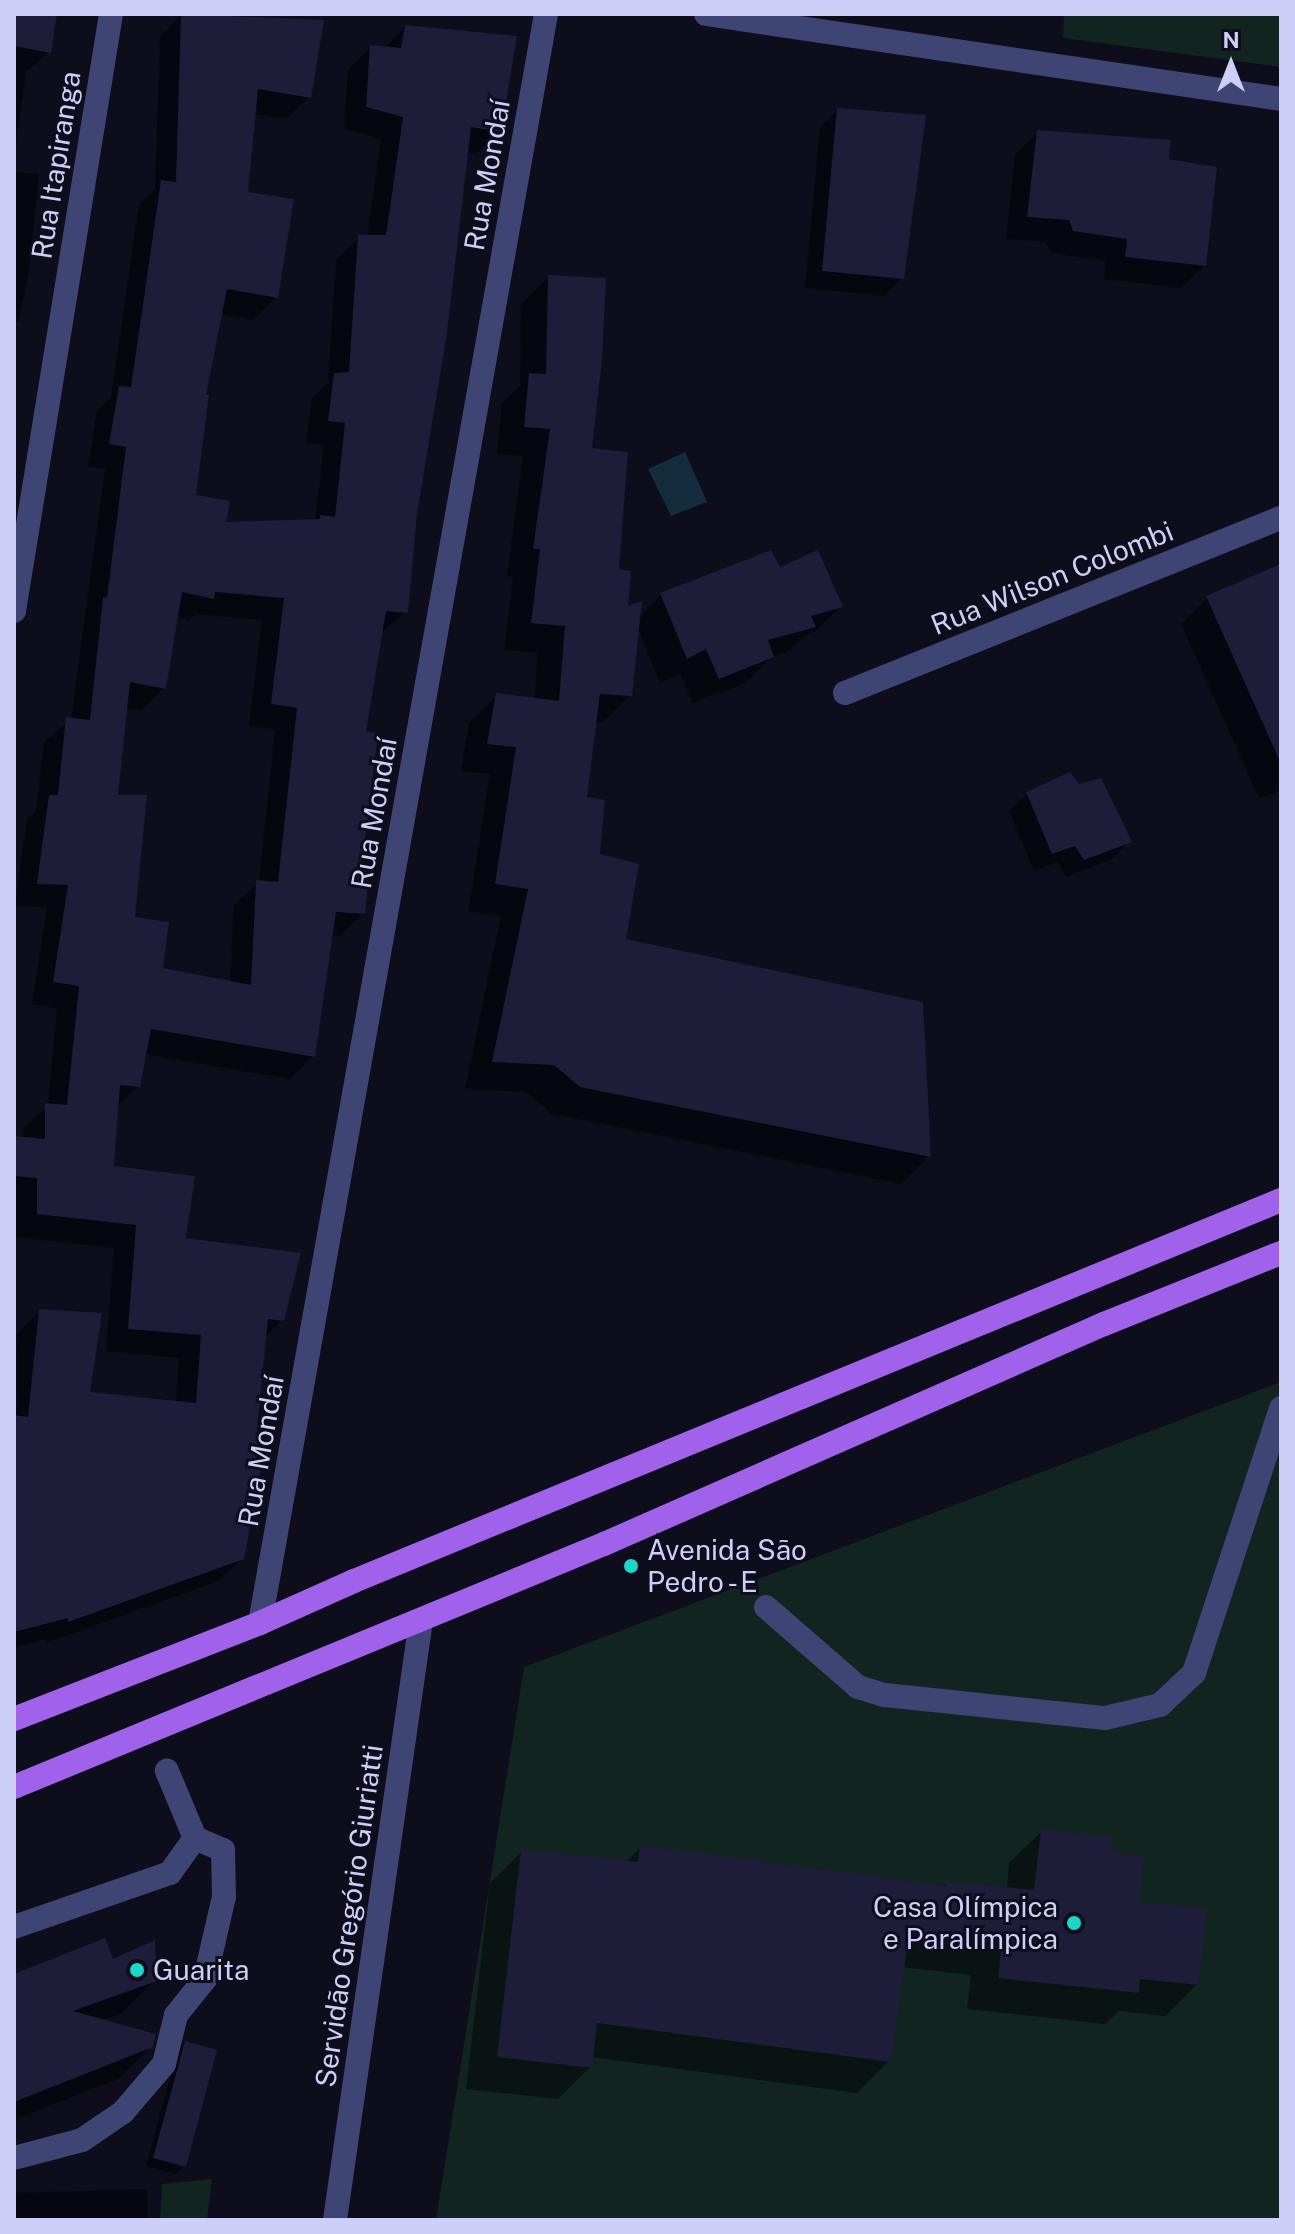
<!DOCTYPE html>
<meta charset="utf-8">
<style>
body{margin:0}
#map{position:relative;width:1295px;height:2234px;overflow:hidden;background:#0d0d1b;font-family:"Public Sans",sans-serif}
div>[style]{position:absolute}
.green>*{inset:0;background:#112420}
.water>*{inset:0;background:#132c3e}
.shadow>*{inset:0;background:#0007}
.building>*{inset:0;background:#1d1c39}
.minor>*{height:24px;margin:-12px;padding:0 12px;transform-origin:12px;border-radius:12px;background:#3e4574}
.major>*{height:24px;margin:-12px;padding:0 12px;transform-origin:12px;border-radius:12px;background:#a162eb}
.dots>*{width:22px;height:22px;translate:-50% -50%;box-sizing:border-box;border:4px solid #0d0d1b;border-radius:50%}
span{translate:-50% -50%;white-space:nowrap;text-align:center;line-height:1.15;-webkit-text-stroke:6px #0d0d1b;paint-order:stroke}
.street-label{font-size:28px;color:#cdcff9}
.poi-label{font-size:28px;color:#cdcff9}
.left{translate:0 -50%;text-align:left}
.right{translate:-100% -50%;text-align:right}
.frame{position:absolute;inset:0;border:16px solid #cdcff9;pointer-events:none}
.north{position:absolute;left:1191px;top:24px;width:80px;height:80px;-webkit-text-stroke:6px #0d0d1b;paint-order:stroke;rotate:0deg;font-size:22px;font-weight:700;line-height:32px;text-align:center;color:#cdcff9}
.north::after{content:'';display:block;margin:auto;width:28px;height:36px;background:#cdcff9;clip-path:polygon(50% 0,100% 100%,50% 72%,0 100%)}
</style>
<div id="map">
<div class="green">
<div style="clip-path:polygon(1064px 14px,1281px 14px,1281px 67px,1063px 38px)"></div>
<div style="clip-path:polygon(1281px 1382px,1281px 2220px,436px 2220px,524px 1667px)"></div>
<div style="clip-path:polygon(212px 2179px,207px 2220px,160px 2220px,162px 2184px)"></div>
</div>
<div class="water">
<div style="clip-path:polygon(685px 452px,707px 502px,671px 516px,648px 469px)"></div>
</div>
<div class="shadow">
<div style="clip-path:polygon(14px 14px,55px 14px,49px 52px,26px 72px,14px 156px)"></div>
<div style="clip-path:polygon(evenodd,182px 14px,309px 97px,286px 119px,253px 114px,246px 194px,276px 297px,253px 320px,220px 314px,203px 397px,193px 497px,224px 524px,315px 521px,324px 445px,306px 443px,312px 398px,328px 382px,336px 260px,359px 237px,367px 237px,381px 139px,344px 129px,348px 70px,371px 47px,385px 48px,405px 27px,499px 131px,476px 154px,466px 152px,415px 513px,406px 612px,380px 634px,363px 733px,360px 864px,363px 913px,340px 936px,330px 935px,313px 1056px,290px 1079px,144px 1054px,138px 1086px,116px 1108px,112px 1168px,184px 1239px,282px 1320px,264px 1338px,242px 1558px,219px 1581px,46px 1643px,47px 1639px,14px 1648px,17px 1334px,40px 1311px,88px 1394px,176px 1403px,179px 1358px,106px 1351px,114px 1248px,15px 1237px,14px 1138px,23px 1139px,23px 1128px,48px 1106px,57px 1008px,32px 1004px,47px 907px,15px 906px,27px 820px,36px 811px,44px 742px,71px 719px,105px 469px,88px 467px,97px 411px,111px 397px,139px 205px,155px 189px,160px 37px,182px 14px,195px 614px,262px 620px,249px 726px,275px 730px,259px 882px,234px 905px,230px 983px,160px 970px,133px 918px,115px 797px,126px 708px,141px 711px,164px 688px,176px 617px,189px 620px,195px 614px)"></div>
<div style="clip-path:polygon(837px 110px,902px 278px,884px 296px,805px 288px,820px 128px)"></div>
<div style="clip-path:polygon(1037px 133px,1167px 161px,1204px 266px,1181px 288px,1104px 279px,1106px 261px,1051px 253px,1046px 242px,1006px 239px,1015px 155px)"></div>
<div style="clip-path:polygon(14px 172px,39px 174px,29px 271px,19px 320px,14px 325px)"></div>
<div style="clip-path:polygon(549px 277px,626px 609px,638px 619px,661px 595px,779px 570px,841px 606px,815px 632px,804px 636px,787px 652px,772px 656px,746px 683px,693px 703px,680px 674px,660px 683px,637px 626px,630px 695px,602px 723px,594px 723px,585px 799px,598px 856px,624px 940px,929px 1156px,901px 1184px,552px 1114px,526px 1092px,465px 1089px,501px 916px,468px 912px,490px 774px,461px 771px,469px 723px,497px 695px,534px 700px,538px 653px,504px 650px,513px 577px,507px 576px,523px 456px,497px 454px,502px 403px,520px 386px,521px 304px)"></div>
<div style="clip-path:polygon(1274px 570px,1281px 586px,1281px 791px,1259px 798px,1181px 624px,1207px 598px)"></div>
<div style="clip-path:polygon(1027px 794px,1130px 841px,1112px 859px,1066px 877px,1057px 862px,1034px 871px,1009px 811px)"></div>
<div style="clip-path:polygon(1041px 1832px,1109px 1854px,1138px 1903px,1197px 1984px,1165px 2016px,1119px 2011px,1105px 2024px,967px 2009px,971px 1975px,902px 1967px,889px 2061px,857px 2093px,591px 2057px,590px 2067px,558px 2099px,466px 2089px,490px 1883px,522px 1851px,625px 1863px,641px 1847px,943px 1887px,947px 1883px,1007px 1890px,1009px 1863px)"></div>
<div style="clip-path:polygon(14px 1976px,155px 1980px,122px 2013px,100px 2021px,151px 2046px,118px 2079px,14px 2120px)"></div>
<div style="clip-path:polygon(186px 2044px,184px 2166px,176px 2174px,146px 2166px,177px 2052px)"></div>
<div style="clip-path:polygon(147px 2189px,148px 2220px,14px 2220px,14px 2193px)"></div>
</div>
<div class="building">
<div style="clip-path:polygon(14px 14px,57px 14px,51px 53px,14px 46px)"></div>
<div style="clip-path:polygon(evenodd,181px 14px,324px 20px,311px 98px,258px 89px,248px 192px,294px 199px,278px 298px,227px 289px,206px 395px,209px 395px,196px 495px,230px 501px,226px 522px,320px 519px,320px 515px,335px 517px,345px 423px,328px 421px,334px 373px,349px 372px,358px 235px,386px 235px,403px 117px,366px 107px,370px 45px,401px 48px,405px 25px,517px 36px,501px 132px,471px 127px,447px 333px,417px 514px,408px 613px,386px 611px,366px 732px,378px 733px,362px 863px,370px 864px,365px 914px,336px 912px,315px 1057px,151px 1029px,140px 1087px,120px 1085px,114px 1166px,195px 1176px,186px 1238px,301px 1253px,284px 1321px,268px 1319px,256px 1439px,266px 1440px,244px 1559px,68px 1622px,68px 1618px,14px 1632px,14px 1415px,28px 1417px,39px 1309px,102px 1313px,90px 1392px,196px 1403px,201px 1335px,128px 1329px,136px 1225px,37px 1214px,37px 1178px,14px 1176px,14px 1136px,45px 1139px,45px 1103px,67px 1105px,79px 986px,53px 982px,68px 885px,37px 884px,49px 795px,58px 795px,66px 717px,90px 720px,103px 597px,107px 598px,126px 447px,109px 444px,119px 386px,131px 387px,161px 180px,176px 182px,181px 14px,182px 592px,214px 599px,215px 592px,284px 598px,271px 704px,297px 708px,278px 882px,256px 880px,251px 985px,163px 968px,169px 922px,135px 917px,147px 795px,118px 795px,130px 682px,166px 689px,182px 592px)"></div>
<div style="clip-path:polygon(837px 108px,926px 115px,904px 279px,822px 271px)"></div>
<div style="clip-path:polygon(1037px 130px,1171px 140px,1169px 159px,1217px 167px,1206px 266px,1125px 257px,1127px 239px,1073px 231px,1069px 220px,1027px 217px)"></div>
<div style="clip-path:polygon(548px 275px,606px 278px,602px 360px,592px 448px,628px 452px,619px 569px,631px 571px,628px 606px,642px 601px,632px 696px,600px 694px,587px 797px,605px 800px,600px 854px,639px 864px,626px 939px,923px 1002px,931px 1157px,580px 1087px,554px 1065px,492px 1062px,528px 889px,495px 884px,516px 747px,487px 744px,496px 693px,559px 701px,565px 626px,531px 623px,540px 549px,533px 549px,550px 429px,524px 427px,529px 373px,546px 374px)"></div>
<div style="clip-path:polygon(771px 550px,780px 567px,818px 550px,843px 607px,811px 616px,816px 627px,768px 640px,774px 657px,719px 679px,706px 649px,687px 659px,660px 593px)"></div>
<div style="clip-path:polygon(1281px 564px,1281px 764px,1206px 596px)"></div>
<div style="clip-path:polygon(1070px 772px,1079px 784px,1101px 778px,1132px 842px,1084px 860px,1075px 846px,1052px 854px,1026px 792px)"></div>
<div style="clip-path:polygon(1041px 1829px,1113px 1837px,1111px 1852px,1144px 1856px,1140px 1902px,1207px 1909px,1199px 1985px,1140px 1979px,1139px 1993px,998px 1978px,1002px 1943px,909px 1933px,891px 2062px,597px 2023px,592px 2068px,497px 2057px,521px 1849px,638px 1862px,640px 1845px,946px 1886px,946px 1881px,1034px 1890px)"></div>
<div style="clip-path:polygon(105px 1938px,113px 1959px,155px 1940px,157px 1981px,73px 2011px,156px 2034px,153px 2047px,14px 2102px,14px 1974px)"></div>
<div style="clip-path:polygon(185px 2041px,217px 2050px,186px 2167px,153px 2158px)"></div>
</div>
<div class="minor">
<div style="left:706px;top:14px;width:581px;rotate:8.41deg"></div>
<div style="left:14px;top:611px;width:605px;rotate:-80.77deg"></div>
<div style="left:845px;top:693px;width:470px;rotate:-21.9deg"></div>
<div style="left:766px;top:1607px;width:122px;rotate:41deg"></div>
<div style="left:858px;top:1687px;width:28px;rotate:17deg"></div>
<div style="left:885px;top:1695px;width:221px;rotate:6deg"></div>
<div style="left:1105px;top:1718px;width:57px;rotate:-13.3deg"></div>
<div style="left:1160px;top:1705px;width:47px;rotate:-43.3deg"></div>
<div style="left:1194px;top:1673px;width:279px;rotate:-71.8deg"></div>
<div style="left:260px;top:1623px;width:1634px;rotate:-79.92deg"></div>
<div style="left:14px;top:1927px;width:165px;rotate:-19.1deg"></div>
<div style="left:170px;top:1873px;width:43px;rotate:-54.5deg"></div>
<div style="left:14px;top:2158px;width:70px;rotate:-14.8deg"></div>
<div style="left:82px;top:2140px;width:50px;rotate:-34.3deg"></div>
<div style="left:123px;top:2112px;width:63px;rotate:-49.5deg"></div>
<div style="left:164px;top:2064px;width:50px;rotate:-76.2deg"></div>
<div style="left:176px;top:2015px;width:46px;rotate:-51.1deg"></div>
<div style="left:205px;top:1979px;width:84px;rotate:-77deg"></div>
<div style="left:224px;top:1897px;width:47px;rotate:-91.2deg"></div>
<div style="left:223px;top:1850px;width:30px;rotate:-157deg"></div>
<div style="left:195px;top:1838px;width:73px;rotate:-112.7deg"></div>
<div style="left:335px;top:2220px;width:606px;rotate:-81.84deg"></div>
</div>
<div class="major">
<div style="left:14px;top:1719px;width:264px;rotate:-21.3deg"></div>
<div style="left:260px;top:1623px;width:103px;rotate:-24.1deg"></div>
<div style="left:354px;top:1581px;width:1002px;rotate:-22.34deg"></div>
<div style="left:14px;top:1787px;width:638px;rotate:-22.39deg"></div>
<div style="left:604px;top:1544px;width:546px;rotate:-23.75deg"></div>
<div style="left:1104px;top:1324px;width:191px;rotate:-21.9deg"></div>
</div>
<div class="dots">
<div style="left:631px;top:1566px;background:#1bd7ca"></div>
<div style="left:1074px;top:1923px;background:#1bd7ca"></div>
<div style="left:137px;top:1970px;background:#1bd7ca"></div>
</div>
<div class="street-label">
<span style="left:56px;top:165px;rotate:-81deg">Rua Itapiranga</span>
<span style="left:487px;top:175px;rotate:-80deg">Rua Mondaí</span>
<span style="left:1052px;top:578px;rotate:-22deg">Rua Wilson Colombi</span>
<span style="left:374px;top:813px;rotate:-80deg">Rua Mondaí</span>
<span style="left:261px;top:1451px;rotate:-80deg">Rua Mondaí</span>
<span style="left:349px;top:1916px;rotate:-82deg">Servidão Gregório Giuriatti</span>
</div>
<div class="poi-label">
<span class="left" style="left:647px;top:1566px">Avenida São<br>Pedro - E</span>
<span class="right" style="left:1058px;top:1923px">Casa Olímpica<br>e Paralímpica</span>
<span class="left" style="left:153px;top:1970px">Guarita</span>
</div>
<div class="frame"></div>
<div class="north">N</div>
</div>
